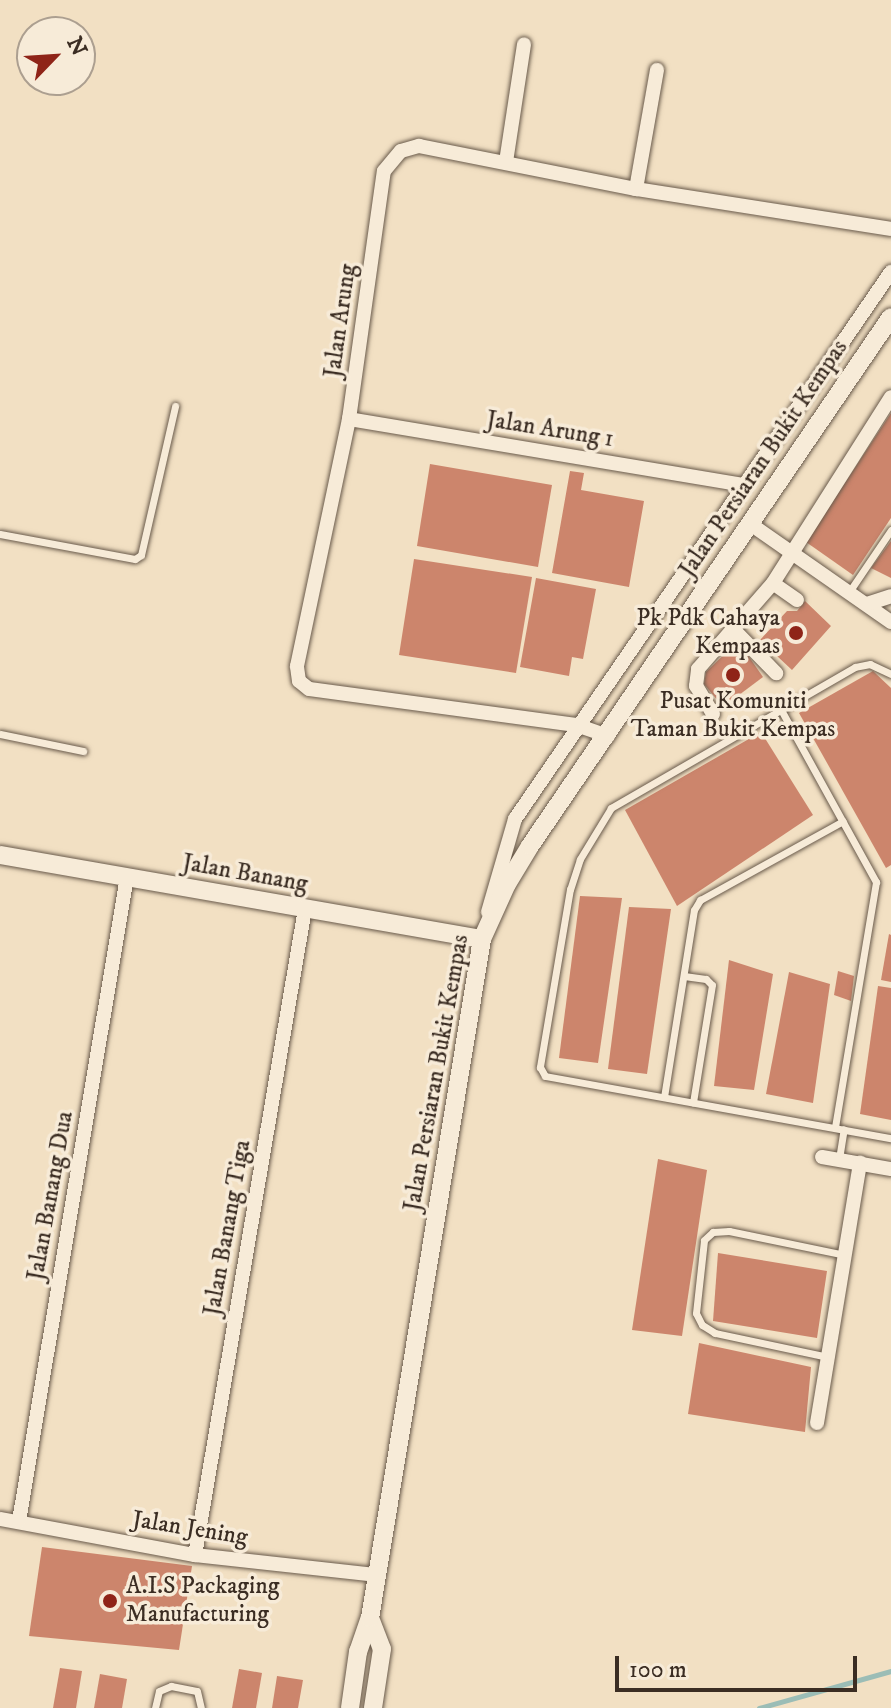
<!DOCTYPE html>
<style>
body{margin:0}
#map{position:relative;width:891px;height:1708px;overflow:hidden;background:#f2e0c3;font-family:"IM FELL DW Pica",serif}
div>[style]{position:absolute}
.stream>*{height:5px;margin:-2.5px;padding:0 2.5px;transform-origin:2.5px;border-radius:2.5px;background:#9bbdb6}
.building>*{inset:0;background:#cc856c}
.roads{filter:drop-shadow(0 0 2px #695a4b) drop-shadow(0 0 2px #695a4b)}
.service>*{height:7px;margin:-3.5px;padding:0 3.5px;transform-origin:3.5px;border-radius:3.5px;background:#f7ebd8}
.minor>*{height:14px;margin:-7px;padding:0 7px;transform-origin:7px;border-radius:7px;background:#f7ebd8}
.tertiary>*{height:18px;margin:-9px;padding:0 9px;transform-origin:9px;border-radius:9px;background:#f7ebd8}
.dots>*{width:22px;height:22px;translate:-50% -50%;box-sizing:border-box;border:4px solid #f7ebd8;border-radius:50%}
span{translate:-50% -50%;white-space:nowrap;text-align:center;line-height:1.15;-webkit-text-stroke:7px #f7ebd8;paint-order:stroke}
.street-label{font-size:24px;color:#3b2d23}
.poi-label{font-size:24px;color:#3b2d23}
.right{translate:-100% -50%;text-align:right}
.left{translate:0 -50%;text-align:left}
.north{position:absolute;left:16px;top:16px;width:80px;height:80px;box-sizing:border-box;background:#f7ebd8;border:2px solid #ac9f90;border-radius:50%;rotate:65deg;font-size:22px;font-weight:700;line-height:32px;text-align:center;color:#3b2d23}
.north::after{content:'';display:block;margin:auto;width:28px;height:36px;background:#8f2418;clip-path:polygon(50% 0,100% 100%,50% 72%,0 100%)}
.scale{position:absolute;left:615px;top:1656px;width:242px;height:36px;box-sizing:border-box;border:4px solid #3b2d23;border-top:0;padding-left:10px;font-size:24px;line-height:28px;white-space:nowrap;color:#3b2d23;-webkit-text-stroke:6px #f7ebd8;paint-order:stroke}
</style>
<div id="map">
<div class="stream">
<div style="left:759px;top:1708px;width:137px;rotate:-15.7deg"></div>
</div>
<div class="building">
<div style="clip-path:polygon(891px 413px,891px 518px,853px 575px,806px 542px)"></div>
<div style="clip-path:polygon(430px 464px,552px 485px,538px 567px,417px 546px)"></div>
<div style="clip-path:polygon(570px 471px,584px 473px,581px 490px,644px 501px,629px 587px,552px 573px)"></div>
<div style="clip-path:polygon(891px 541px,891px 578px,871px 568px)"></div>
<div style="clip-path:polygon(414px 559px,532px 577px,516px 673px,399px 655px)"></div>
<div style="clip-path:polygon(536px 578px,596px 589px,583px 659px,572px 657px,569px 676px,520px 667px)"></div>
<div style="clip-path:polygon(805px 601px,831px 626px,792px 670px,760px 640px,787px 611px,797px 611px)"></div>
<div style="clip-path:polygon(738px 641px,763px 677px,723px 707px,704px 684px,706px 672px)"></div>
<div style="clip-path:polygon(873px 671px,891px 688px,891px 865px,886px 868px,799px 713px)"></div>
<div style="clip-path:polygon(761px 732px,813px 815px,677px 906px,625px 810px)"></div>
<div style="clip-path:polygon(580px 896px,622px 898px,598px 1063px,559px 1058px)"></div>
<div style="clip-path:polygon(629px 907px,671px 909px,647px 1074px,608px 1069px)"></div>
<div style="clip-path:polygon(889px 934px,891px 935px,891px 982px,881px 980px)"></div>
<div style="clip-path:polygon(729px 960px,773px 974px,754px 1090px,714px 1086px)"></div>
<div style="clip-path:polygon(838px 971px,854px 976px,851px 1001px,834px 995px)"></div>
<div style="clip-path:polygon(789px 972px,830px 984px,813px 1103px,766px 1094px)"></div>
<div style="clip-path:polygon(878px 986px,891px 988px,891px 1120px,860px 1114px)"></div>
<div style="clip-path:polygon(658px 1159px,707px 1170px,682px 1336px,632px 1330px)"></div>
<div style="clip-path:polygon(718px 1253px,827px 1271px,817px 1338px,713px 1321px)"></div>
<div style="clip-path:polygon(699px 1343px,811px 1367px,805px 1432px,688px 1414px)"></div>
<div style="clip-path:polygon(42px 1547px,192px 1566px,179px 1650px,29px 1636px)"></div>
<div style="clip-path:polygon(60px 1668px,82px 1671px,76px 1708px,53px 1708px)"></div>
<div style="clip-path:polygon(239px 1669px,262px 1673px,256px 1708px,232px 1708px)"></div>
<div style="clip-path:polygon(100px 1674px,127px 1679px,122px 1708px,94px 1708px)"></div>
<div style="clip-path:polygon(277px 1676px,303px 1680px,298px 1708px,272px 1708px)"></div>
</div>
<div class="roads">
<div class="service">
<div style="left:0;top:534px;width:137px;rotate:10.5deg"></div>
<div style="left:135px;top:559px;width:7px;rotate:-34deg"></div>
<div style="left:141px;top:555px;width:153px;rotate:-77.1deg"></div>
<div style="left:849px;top:592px;width:75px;rotate:-55.9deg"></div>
<div style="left:891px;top:674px;width:23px;rotate:-155deg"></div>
<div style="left:870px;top:664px;width:15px;rotate:169deg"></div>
<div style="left:855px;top:667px;width:282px;rotate:150deg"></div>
<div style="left:611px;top:808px;width:60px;rotate:121.3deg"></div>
<div style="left:580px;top:859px;width:32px;rotate:108deg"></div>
<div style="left:570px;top:889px;width:181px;rotate:99.6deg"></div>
<div style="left:540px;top:1067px;width:10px;rotate:61deg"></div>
<div style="left:545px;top:1076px;width:352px;rotate:10.2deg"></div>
<div style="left:780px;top:708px;width:199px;rotate:61.1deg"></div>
<div style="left:876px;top:882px;width:249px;rotate:99.5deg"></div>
<div style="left:0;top:734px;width:85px;rotate:11.6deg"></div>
<div style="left:684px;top:976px;width:22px;rotate:8deg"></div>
<div style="left:706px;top:979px;width:8px;rotate:45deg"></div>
<div style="left:712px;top:985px;width:119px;rotate:99.2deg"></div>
<div style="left:664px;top:1097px;width:189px;rotate:-80.9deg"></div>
<div style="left:694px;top:910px;width:12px;rotate:-59deg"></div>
<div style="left:700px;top:900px;width:163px;rotate:-28.9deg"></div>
<div style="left:839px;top:1159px;width:30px;rotate:-81deg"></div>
<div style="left:828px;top:1357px;width:116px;rotate:-168deg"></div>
<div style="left:715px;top:1333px;width:15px;rotate:-148deg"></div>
<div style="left:702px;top:1325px;width:13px;rotate:-117deg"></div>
<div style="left:696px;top:1313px;width:73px;rotate:-83.7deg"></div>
<div style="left:704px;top:1240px;width:12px;rotate:-42deg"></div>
<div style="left:713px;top:1232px;width:16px;rotate:-4deg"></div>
<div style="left:729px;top:1231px;width:118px;rotate:11.7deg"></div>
<div style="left:155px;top:1708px;width:17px;rotate:-77deg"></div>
<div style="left:159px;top:1691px;width:13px;rotate:-23deg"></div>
<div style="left:171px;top:1686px;width:26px;rotate:11deg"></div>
<div style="left:197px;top:1691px;width:17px;rotate:77deg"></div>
</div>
<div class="minor">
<div style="left:506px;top:162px;width:119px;rotate:-81.3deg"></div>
<div style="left:636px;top:189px;width:121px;rotate:-80deg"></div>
<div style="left:349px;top:419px;width:400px;rotate:9.5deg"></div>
<div style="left:749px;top:523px;width:173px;rotate:34.9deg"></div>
<div style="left:797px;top:600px;width:29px;rotate:-145deg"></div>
<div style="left:773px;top:583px;width:220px;rotate:-57.6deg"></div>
<div style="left:867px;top:604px;width:25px;rotate:-18deg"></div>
<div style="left:733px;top:629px;width:62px;rotate:45.7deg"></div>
<div style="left:713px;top:714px;width:33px;rotate:-121deg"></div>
<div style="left:696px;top:686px;width:17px;rotate:-83deg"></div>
<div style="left:698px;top:669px;width:114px;rotate:-48.9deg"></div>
<div style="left:608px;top:736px;width:34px;rotate:-161deg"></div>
<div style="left:576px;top:725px;width:269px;rotate:-172.3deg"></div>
<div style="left:309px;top:689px;width:13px;rotate:-141deg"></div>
<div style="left:299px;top:681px;width:15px;rotate:-98deg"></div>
<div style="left:297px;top:666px;width:252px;rotate:-78.1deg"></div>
<div style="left:349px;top:419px;width:250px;rotate:-82deg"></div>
<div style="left:384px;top:171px;width:26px;rotate:-50deg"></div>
<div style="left:401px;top:151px;width:19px;rotate:-16deg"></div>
<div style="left:419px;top:146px;width:221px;rotate:11.2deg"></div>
<div style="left:636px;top:189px;width:258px;rotate:8.9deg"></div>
<div style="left:488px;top:912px;width:97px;rotate:-73.8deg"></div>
<div style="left:515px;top:819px;width:664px;rotate:-55.5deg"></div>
<div style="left:822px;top:1157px;width:70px;rotate:9.9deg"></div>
<div style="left:817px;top:1423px;width:264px;rotate:-80.6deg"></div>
<div style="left:0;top:1519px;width:198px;rotate:10.5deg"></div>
<div style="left:195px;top:1555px;width:181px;rotate:6.3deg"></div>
<div style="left:19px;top:1521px;width:653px;rotate:-80.48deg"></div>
<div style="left:195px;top:1555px;width:655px;rotate:-80.34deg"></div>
</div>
<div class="tertiary">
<div style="left:0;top:855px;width:489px;rotate:9.9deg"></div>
<div style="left:370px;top:1618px;width:33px;rotate:69deg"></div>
<div style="left:382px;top:1649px;width:60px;rotate:98.7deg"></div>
<div style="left:350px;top:1708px;width:57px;rotate:-81.9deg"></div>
<div style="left:358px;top:1652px;width:36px;rotate:-71deg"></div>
<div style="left:370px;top:1618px;width:688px;rotate:-80.63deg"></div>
<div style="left:482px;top:939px;width:60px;rotate:-65.6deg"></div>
<div style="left:507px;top:884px;width:44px;rotate:-58.8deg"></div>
<div style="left:530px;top:846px;width:640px;rotate:-55.69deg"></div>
</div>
</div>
<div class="dots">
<div style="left:796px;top:633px;background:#8f2418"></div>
<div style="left:733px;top:675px;background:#8f2418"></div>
<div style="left:110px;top:1601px;background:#8f2418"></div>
</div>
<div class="street-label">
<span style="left:341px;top:321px;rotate:-82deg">Jalan Arung</span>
<span style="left:550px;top:430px;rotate:9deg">Jalan Arung 1</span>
<span style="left:764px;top:459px;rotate:-56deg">Jalan Persiaran Bukit Kempas</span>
<span style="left:245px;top:874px;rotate:10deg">Jalan Banang</span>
<span style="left:437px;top:1073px;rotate:-80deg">Jalan Persiaran Bukit Kempas</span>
<span style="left:51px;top:1196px;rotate:-80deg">Jalan Banang Dua</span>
<span style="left:228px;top:1228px;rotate:-80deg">Jalan Banang Tiga</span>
<span style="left:190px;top:1529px;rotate:9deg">Jalan Jening</span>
</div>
<div class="poi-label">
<span class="right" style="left:780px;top:633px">Pk Pdk Cahaya<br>Kempaas</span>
<span style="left:733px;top:716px">Pusat Komuniti<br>Taman Bukit Kempas</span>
<span class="left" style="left:126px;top:1601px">A.I.S Packaging<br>Manufacturing</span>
</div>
<div class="north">N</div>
<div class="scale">100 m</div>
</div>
